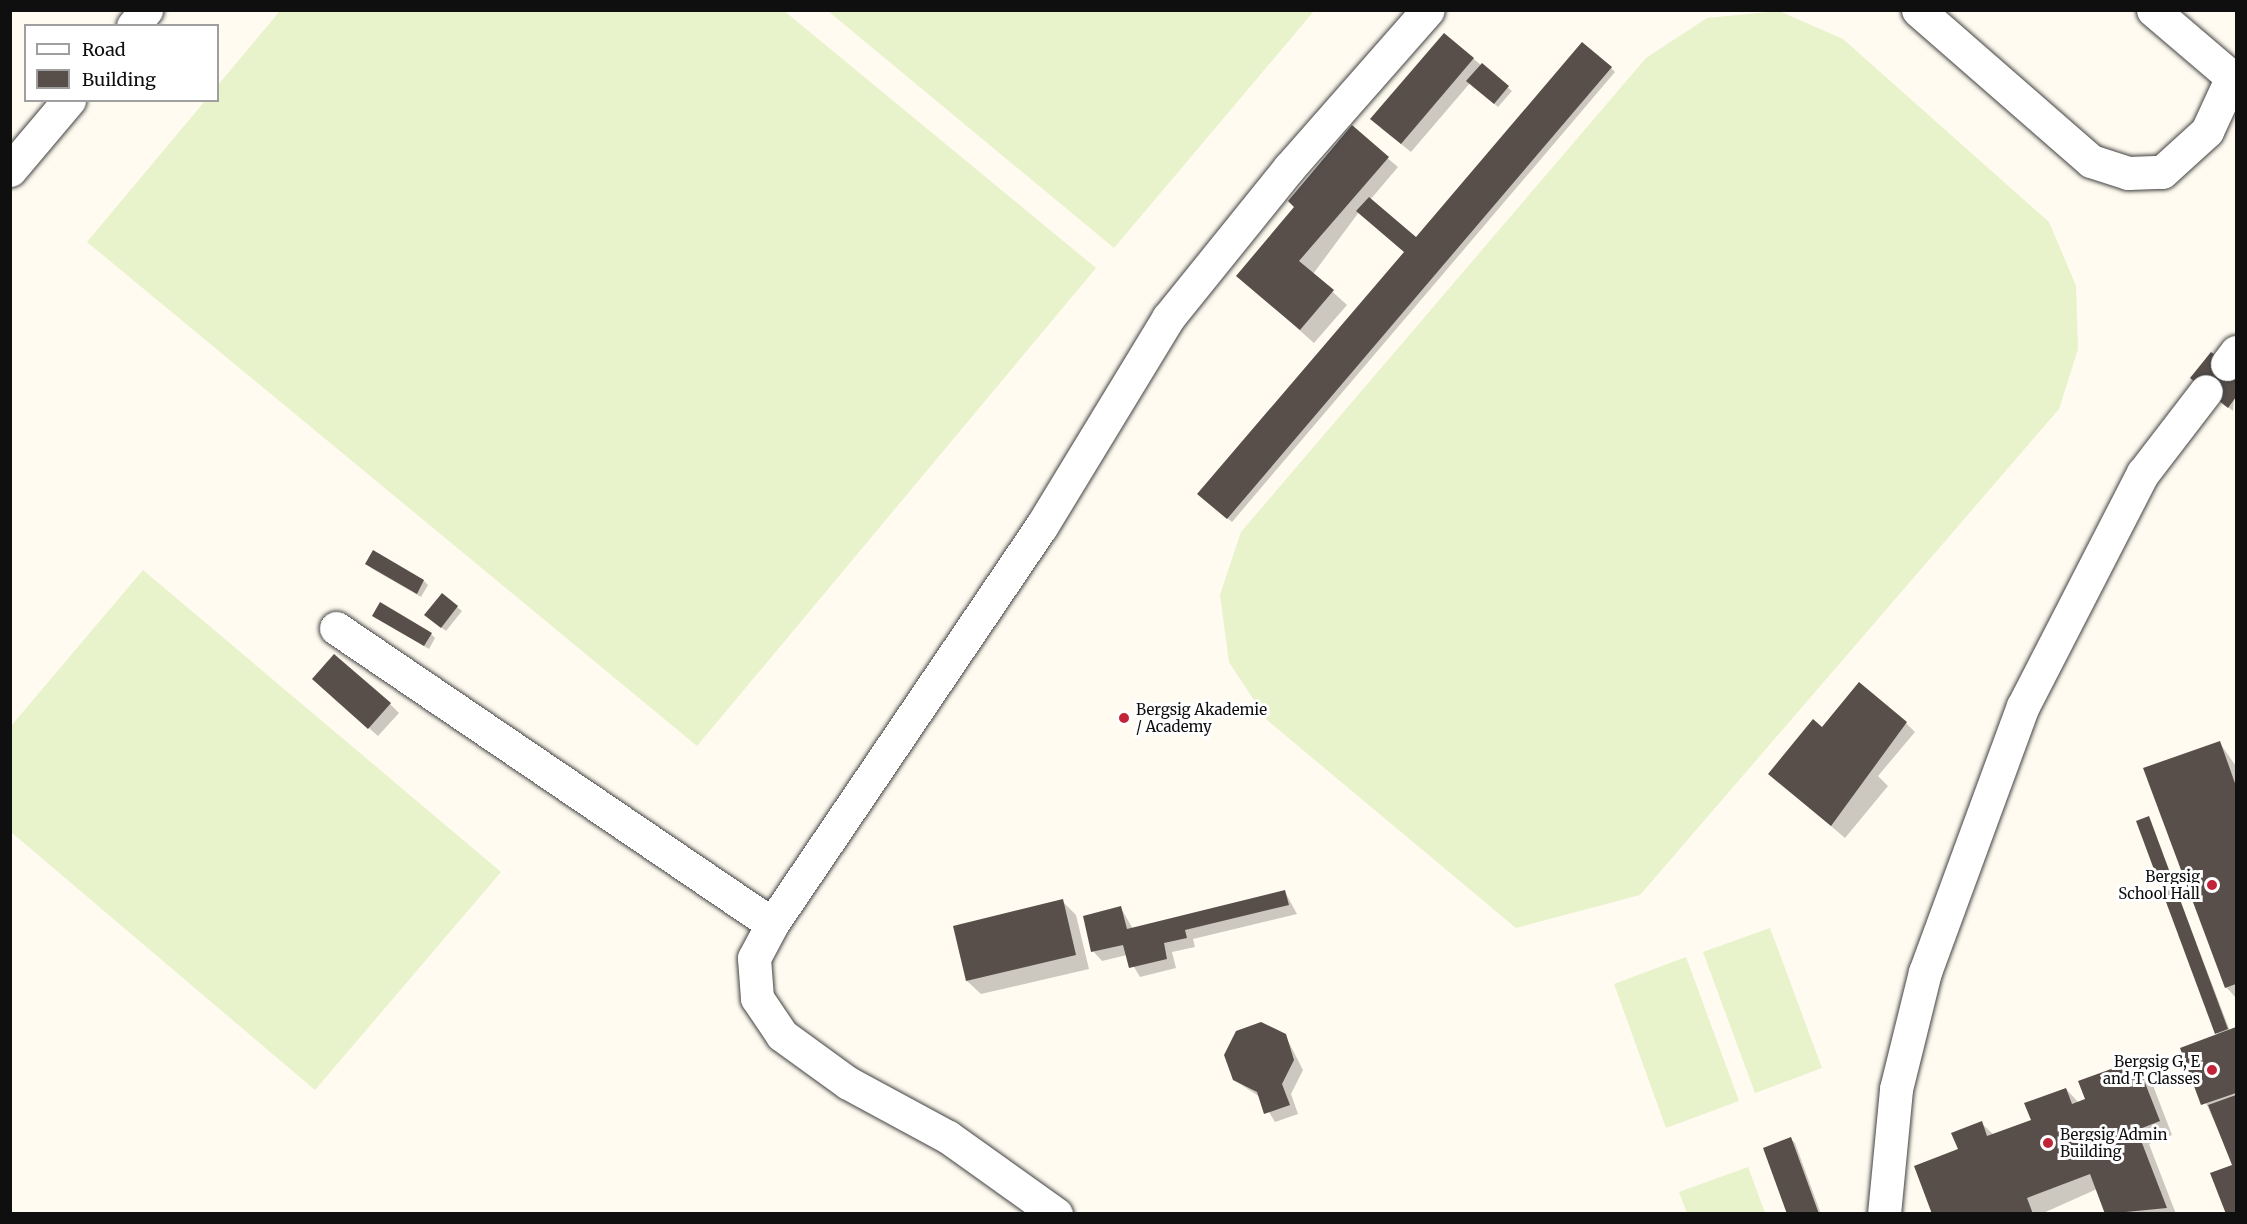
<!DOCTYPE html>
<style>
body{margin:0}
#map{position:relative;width:2247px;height:1224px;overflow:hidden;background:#fffbf0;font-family:Merriweather,serif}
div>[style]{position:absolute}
.pitch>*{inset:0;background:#e8f2cb}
.shadow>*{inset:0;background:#0003}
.building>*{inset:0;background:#584f4b}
.roads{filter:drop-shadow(0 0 2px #424242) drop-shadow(0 0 2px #424242)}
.minor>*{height:33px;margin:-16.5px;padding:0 16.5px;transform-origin:16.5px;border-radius:16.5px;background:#fff}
.dots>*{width:16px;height:16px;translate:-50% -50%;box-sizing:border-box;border:3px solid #fff;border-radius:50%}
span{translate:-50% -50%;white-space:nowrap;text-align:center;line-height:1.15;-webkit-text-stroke:6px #fff;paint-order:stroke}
.poi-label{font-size:15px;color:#0f0f0f}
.left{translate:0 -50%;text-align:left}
.right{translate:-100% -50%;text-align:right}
.frame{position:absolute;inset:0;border:12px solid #0f0f0f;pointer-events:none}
.legend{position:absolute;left:24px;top:24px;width:195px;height:78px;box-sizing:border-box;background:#fff;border:2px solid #9f9f9f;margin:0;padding:8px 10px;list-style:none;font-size:18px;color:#0f0f0f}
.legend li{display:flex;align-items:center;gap:12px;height:30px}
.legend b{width:30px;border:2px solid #9f9f9f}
</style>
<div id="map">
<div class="pitch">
<div style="clip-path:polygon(783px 10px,1096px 268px,697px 746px,87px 242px,205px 101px,218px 100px,218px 85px,280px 11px)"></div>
<div style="clip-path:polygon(828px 11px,1314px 11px,1114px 248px)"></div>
<div style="clip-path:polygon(1779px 11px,1843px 39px,2049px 222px,2076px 286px,2078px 349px,2059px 409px,1640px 895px,1516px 928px,1267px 720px,1229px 662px,1220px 595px,1241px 532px,1646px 58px,1707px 18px)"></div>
<div style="clip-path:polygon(143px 570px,501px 872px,315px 1090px,11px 832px,11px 726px)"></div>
<div style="clip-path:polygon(1770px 928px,1822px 1068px,1755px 1093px,1703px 952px)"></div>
<div style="clip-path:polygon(1686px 957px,1739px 1101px,1666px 1128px,1614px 984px)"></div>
<div style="clip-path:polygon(1748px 1167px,1765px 1213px,1687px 1213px,1679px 1192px)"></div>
</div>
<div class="shadow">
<div style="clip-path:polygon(1445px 35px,1512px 91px,1498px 107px,1470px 83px,1411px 152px,1381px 128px)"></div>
<div style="clip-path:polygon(1611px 68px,1615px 72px,1232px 522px,1203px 498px,1405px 252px,1359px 212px,1313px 274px,1347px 305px,1314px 343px,1238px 276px,1296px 207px,1352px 128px,1398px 167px,1370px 200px,1416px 239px)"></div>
<div style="clip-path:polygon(2236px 374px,2233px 411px,2196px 382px)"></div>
<div style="clip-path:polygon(373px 552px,424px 581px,428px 585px,421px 597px,371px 568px,367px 563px)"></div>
<div style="clip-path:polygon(442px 595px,462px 611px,446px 631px,430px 619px)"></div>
<div style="clip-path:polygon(374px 616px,431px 634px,435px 638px,429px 649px)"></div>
<div style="clip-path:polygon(324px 688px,390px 704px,399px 713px,378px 736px)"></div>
<div style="clip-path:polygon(1906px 723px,1915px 732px,1878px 776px,1888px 786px,1845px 838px,1770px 774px,1822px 729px)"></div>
<div style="clip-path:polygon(2219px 742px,2236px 766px,2236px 998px,2226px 987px)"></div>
<div style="clip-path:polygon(2148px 817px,2230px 1031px,2236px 1028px,2236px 1214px,2227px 1214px,2234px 1166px,2182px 1049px,2218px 1035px)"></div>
<div style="clip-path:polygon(1285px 892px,1297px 914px,1193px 939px,1195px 947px,1172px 952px,1176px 968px,1140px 977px,1127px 955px,1102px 961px,1093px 951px,1121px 908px,1133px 929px)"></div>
<div style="clip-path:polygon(1062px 901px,1076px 915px,1089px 969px,981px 994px,967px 981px)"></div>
<div style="clip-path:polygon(1285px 1035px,1303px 1070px,1291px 1094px,1298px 1114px,1275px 1122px,1260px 1097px,1234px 1080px)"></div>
<div style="clip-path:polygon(2135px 1062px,2149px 1075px,2172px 1135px,2149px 1144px,2176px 1214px,2106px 1214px,2097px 1189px,2041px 1214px,1933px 1214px,1960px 1150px,1981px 1123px,1994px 1135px,2033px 1121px,2066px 1089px,2079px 1103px,2087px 1100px)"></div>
<div style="clip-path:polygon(1791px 1139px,1795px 1143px,1821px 1214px,1789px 1214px)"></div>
</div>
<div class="building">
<div style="clip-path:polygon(1444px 33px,1474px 58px,1401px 144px,1370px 119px)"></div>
<div style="clip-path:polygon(1582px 42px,1612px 67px,1227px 519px,1197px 494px,1404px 252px,1356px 211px,1369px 197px,1416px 237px)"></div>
<div style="clip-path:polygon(1482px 63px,1509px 86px,1494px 104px,1466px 81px)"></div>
<div style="clip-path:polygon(1352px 125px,1389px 157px,1299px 261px,1334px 290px,1300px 330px,1236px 276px,1294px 207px,1288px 201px)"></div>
<div style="clip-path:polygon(2211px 352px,2236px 372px,2236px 397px,2228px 408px,2190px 378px)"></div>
<div style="clip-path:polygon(373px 550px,424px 580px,417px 594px,365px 564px)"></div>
<div style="clip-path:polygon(442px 593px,458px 606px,441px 628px,424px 615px)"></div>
<div style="clip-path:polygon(380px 602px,432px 633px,424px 646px,372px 616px)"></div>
<div style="clip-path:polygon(334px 654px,391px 703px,368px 729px,312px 679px)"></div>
<div style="clip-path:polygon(1859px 682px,1907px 722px,1831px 826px,1768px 774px,1813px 719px,1822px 727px)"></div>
<div style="clip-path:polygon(2220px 741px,2236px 786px,2236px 984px,2225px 988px,2143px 768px)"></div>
<div style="clip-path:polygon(2149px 816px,2228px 1029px,2215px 1034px,2136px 821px)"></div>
<div style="clip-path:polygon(1285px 890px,1289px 905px,1185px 930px,1187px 938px,1164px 943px,1167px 959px,1129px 968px,1123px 945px,1091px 952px,1083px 916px,1121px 906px,1127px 929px)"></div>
<div style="clip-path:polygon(1063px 899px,1076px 955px,966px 981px,953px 926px)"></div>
<div style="clip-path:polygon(1261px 1022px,1286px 1034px,1294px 1060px,1282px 1084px,1290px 1105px,1264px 1114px,1257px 1092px,1233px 1080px,1224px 1055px,1236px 1031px)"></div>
<div style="clip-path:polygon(2236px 1027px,2236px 1093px,2201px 1105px,2180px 1048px)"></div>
<div style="clip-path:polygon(2136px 1060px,2160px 1121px,2137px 1130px,2167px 1208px,2105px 1214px,2090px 1174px,2027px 1198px,2033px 1214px,1932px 1214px,1914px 1166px,1958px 1149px,1951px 1133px,1982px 1121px,1987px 1136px,2031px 1120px,2024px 1103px,2066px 1088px,2072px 1104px,2085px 1099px,2078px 1081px)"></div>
<div style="clip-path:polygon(2236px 1095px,2236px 1214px,2226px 1214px,2210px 1173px,2232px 1165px,2208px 1105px)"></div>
<div style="clip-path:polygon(1791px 1137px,1819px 1214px,1787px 1214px,1763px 1148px)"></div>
</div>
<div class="roads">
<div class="minor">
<div style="left:1918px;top:10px;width:230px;rotate:41.1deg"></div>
<div style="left:2091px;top:161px;width:39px;rotate:18deg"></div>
<div style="left:2128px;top:173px;width:34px;rotate:-2deg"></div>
<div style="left:2162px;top:172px;width:61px;rotate:-42.3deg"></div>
<div style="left:2207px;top:131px;width:60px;rotate:-65.2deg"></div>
<div style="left:2153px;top:10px;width:109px;rotate:40.5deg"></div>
<div style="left:133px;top:26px;width:21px;rotate:-51deg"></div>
<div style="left:10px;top:170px;width:92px;rotate:-49.9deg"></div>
<div style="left:2227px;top:364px;width:15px;rotate:-53deg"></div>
<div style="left:336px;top:628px;width:527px;rotate:34.17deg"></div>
<div style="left:1056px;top:1214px;width:133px;rotate:-144.5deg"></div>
<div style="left:948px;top:1137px;width:114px;rotate:-151.6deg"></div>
<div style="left:848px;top:1083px;width:82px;rotate:-144deg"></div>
<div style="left:782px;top:1035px;width:45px;rotate:-124deg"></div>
<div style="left:757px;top:998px;width:40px;rotate:-94.3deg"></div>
<div style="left:754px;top:958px;width:38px;rotate:-62deg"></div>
<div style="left:772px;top:924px;width:480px;rotate:-55.9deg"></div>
<div style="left:1041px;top:527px;width:245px;rotate:-58.7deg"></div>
<div style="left:1168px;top:318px;width:193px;rotate:-51.1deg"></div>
<div style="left:1289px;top:168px;width:210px;rotate:-48.7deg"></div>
<div style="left:1884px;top:1214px;width:126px;rotate:-84.5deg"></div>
<div style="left:1896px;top:1089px;width:121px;rotate:-76.1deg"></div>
<div style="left:1925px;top:972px;width:283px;rotate:-69.8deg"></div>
<div style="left:2023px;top:706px;width:262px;rotate:-62.8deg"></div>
<div style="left:2143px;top:473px;width:103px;rotate:-52.5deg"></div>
</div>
</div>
<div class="dots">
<div style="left:1124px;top:718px;background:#c22339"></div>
<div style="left:2212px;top:885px;background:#c22339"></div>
<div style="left:2212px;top:1070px;background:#c22339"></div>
<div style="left:2048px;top:1143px;background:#c22339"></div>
</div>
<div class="poi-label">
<span class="left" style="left:1136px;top:718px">Bergsig Akademie<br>/ Academy</span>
<span class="right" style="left:2200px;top:885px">Bergsig<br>School Hall</span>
<span class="right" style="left:2200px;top:1070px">Bergsig G, E<br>and T Classes</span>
<span class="left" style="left:2060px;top:1143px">Bergsig Admin<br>Building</span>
</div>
<div class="frame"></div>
<ul class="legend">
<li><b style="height:8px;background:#fff"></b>Road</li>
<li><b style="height:16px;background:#584f4b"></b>Building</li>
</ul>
</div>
